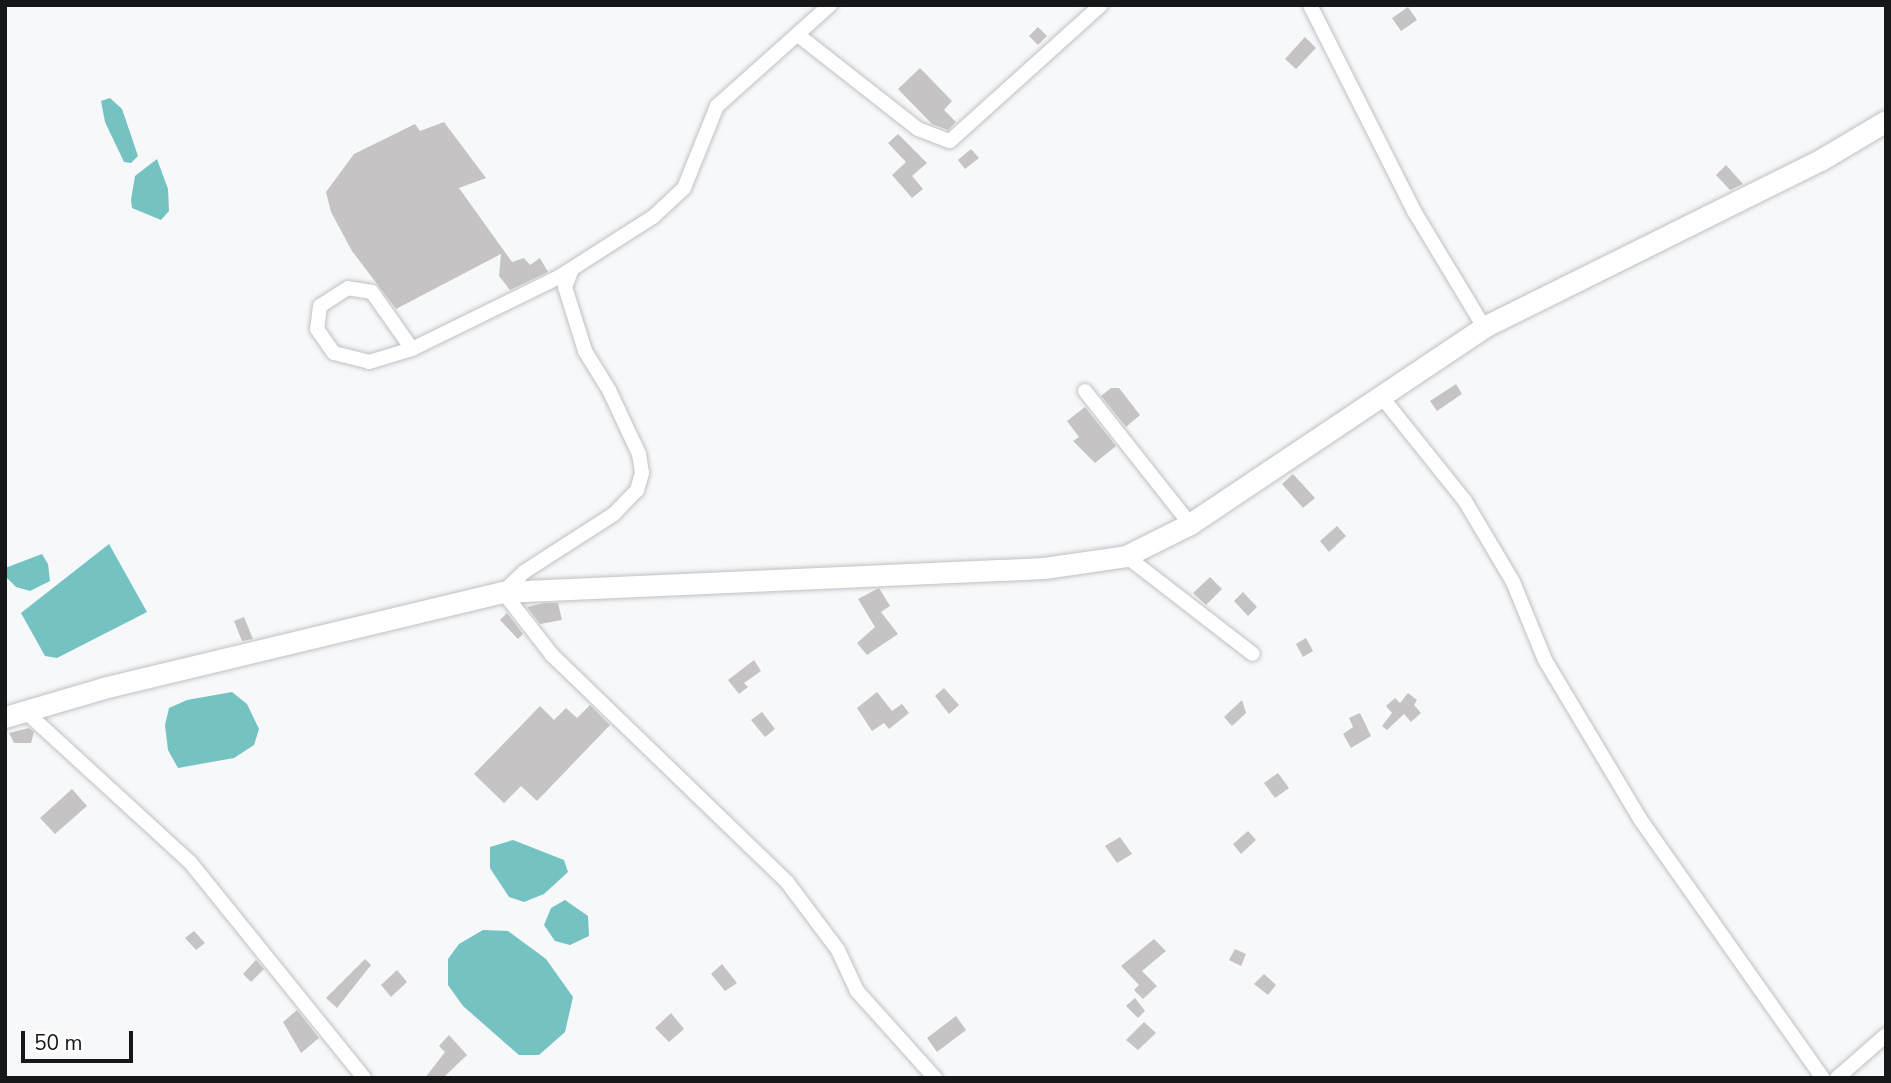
<!DOCTYPE html>
<style>
body{margin:0}
#map{position:relative;width:1891px;height:1083px;overflow:hidden;background:#f6f8fa;font-family:"Nunito Sans",sans-serif}
div>[style]{position:absolute}
.water>*{inset:0;background:#75c2c3}
.building>*{inset:0;background:#c6c3c4}
.roads{filter:drop-shadow(0 0 2px #bfc1c3) drop-shadow(0 0 2px #bfc1c3)}
.street>*{height:14px;margin:-7px;padding:0 7px;transform-origin:7px;border-radius:7px;background:#fff}
.secondary>*{height:21px;margin:-10.5px;padding:0 10.5px;transform-origin:10.5px;border-radius:10.5px;background:#fff}
span{translate:-50% -50%;white-space:nowrap;text-align:center;line-height:1.15;-webkit-text-stroke:5px #fff;paint-order:stroke}
.frame{position:absolute;inset:0;border:7px solid #161718;pointer-events:none}
.scale{position:absolute;left:21px;top:1031px;width:112px;height:32px;box-sizing:border-box;border:4px solid #161718;border-top:0;padding-left:9px;font-size:21px;line-height:24px;white-space:nowrap;color:#161718;-webkit-text-stroke:5px #fff;paint-order:stroke}
</style>
<div id="map">
<div class="water">
<div style="clip-path:polygon(110px 98px,122px 109px,138px 156px,131px 163px,124px 162px,105px 122px,101px 101px)"></div>
<div style="clip-path:polygon(157px 159px,168px 189px,169px 211px,161px 220px,132px 208px,131px 200px,135px 176px)"></div>
<div style="clip-path:polygon(109px 544px,147px 612px,57px 658px,45px 656px,21px 613px)"></div>
<div style="clip-path:polygon(42px 554px,48px 564px,50px 581px,30px 591px,16px 587px,5px 576px,5px 568px)"></div>
<div style="clip-path:polygon(232px 692px,247px 704px,259px 729px,254px 745px,234px 758px,178px 768px,168px 750px,165px 725px,169px 708px,187px 700px)"></div>
<div style="clip-path:polygon(513px 840px,564px 860px,568px 872px,544px 894px,524px 902px,509px 897px,490px 868px,490px 847px)"></div>
<div style="clip-path:polygon(565px 900px,588px 916px,589px 936px,570px 945px,555px 941px,544px 925px,551px 908px)"></div>
<div style="clip-path:polygon(483px 930px,508px 931px,546px 959px,573px 997px,565px 1032px,539px 1055px,519px 1055px,463px 1006px,448px 985px,448px 959px,459px 944px)"></div>
</div>
<div class="building">
<div style="clip-path:polygon(1408px 7px,1417px 20px,1401px 31px,1392px 18px)"></div>
<div style="clip-path:polygon(1038px 27px,1047px 36px,1038px 45px,1029px 36px)"></div>
<div style="clip-path:polygon(1305px 37px,1316px 48px,1296px 69px,1285px 59px)"></div>
<div style="clip-path:polygon(920px 68px,952px 101px,944px 110px,956px 122px,948px 130px,932px 124px,898px 89px)"></div>
<div style="clip-path:polygon(444px 122px,486px 178px,459px 188px,512px 262px,524px 258px,530px 265px,540px 258px,548px 272px,510px 290px,499px 276px,501px 254px,396px 309px,352px 251px,331px 212px,326px 192px,354px 154px,415px 124px,420px 131px)"></div>
<div style="clip-path:polygon(898px 134px,927px 163px,912px 176px,923px 189px,912px 198px,892px 175px,906px 162px,888px 143px)"></div>
<div style="clip-path:polygon(971px 149px,979px 158px,965px 169px,958px 160px)"></div>
<div style="clip-path:polygon(1726px 165px,1743px 184px,1730px 190px,1716px 175px)"></div>
<div style="clip-path:polygon(1456px 384px,1462px 394px,1437px 411px,1430px 401px)"></div>
<div style="clip-path:polygon(1111px 388px,1119px 388px,1140px 415px,1126px 427px,1101px 396px)"></div>
<div style="clip-path:polygon(1085px 407px,1116px 446px,1095px 463px,1073px 441px,1079px 437px,1067px 421px)"></div>
<div style="clip-path:polygon(1293px 474px,1315px 498px,1303px 508px,1282px 484px)"></div>
<div style="clip-path:polygon(1337px 526px,1346px 536px,1329px 552px,1320px 541px)"></div>
<div style="clip-path:polygon(1210px 577px,1222px 589px,1206px 605px,1193px 593px)"></div>
<div style="clip-path:polygon(879px 588px,890px 606px,881px 612px,898px 634px,867px 655px,857px 643px,875px 627px,858px 599px)"></div>
<div style="clip-path:polygon(1243px 592px,1257px 607px,1248px 616px,1234px 601px)"></div>
<div style="clip-path:polygon(544px 603px,558px 603px,562px 620px,540px 624px,527px 607px)"></div>
<div style="clip-path:polygon(507px 613px,523px 634px,518px 639px,500px 620px)"></div>
<div style="clip-path:polygon(244px 617px,253px 639px,242px 641px,234px 621px)"></div>
<div style="clip-path:polygon(1306px 638px,1313px 651px,1303px 657px,1296px 644px)"></div>
<div style="clip-path:polygon(754px 660px,761px 671px,744px 683px,748px 687px,739px 694px,728px 680px)"></div>
<div style="clip-path:polygon(944px 688px,959px 705px,949px 714px,935px 696px)"></div>
<div style="clip-path:polygon(877px 692px,892px 711px,902px 704px,909px 713px,889px 729px,884px 723px,872px 731px,857px 708px)"></div>
<div style="clip-path:polygon(1408px 693px,1417px 700px,1414px 705px,1421px 713px,1411px 722px,1404px 714px,1387px 730px,1382px 726px,1392px 713px,1386px 706px,1395px 698px,1400px 703px)"></div>
<div style="clip-path:polygon(1242px 700px,1246px 713px,1232px 726px,1224px 717px)"></div>
<div style="clip-path:polygon(590px 705px,610px 725px,537px 801px,521px 786px,504px 803px,474px 774px,540px 706px,554px 720px,566px 708px,577px 718px)"></div>
<div style="clip-path:polygon(762px 712px,775px 729px,765px 737px,751px 720px)"></div>
<div style="clip-path:polygon(1360px 713px,1371px 736px,1351px 748px,1343px 734px,1353px 727px,1349px 718px)"></div>
<div style="clip-path:polygon(29px 728px,34px 732px,31px 743px,14px 743px,9px 733px)"></div>
<div style="clip-path:polygon(1278px 773px,1289px 788px,1275px 798px,1264px 783px)"></div>
<div style="clip-path:polygon(72px 789px,87px 806px,55px 834px,40px 818px)"></div>
<div style="clip-path:polygon(1248px 831px,1256px 840px,1241px 854px,1233px 844px)"></div>
<div style="clip-path:polygon(1120px 837px,1132px 854px,1117px 863px,1105px 846px)"></div>
<div style="clip-path:polygon(194px 931px,205px 943px,196px 950px,185px 938px)"></div>
<div style="clip-path:polygon(1154px 939px,1166px 951px,1142px 971px,1157px 986px,1143px 999px,1134px 990px,1139px 985px,1121px 966px)"></div>
<div style="clip-path:polygon(1235px 949px,1246px 954px,1241px 966px,1229px 960px)"></div>
<div style="clip-path:polygon(365px 959px,371px 965px,337px 1008px,326px 998px)"></div>
<div style="clip-path:polygon(256px 960px,264px 969px,251px 982px,243px 974px)"></div>
<div style="clip-path:polygon(722px 964px,737px 983px,725px 991px,711px 974px)"></div>
<div style="clip-path:polygon(397px 970px,407px 982px,391px 997px,381px 985px)"></div>
<div style="clip-path:polygon(1264px 974px,1276px 985px,1268px 995px,1254px 984px)"></div>
<div style="clip-path:polygon(1135px 998px,1145px 1011px,1138px 1018px,1126px 1006px)"></div>
<div style="clip-path:polygon(297px 1010px,319px 1038px,301px 1053px,283px 1022px)"></div>
<div style="clip-path:polygon(671px 1013px,684px 1029px,669px 1042px,655px 1028px)"></div>
<div style="clip-path:polygon(956px 1016px,966px 1030px,937px 1052px,927px 1038px)"></div>
<div style="clip-path:polygon(1144px 1022px,1156px 1033px,1138px 1050px,1126px 1040px)"></div>
<div style="clip-path:polygon(449px 1035px,467px 1055px,443px 1078px,425px 1078px,445px 1052px,439px 1046px)"></div>
</div>
<div class="roads">
<div class="street">
<div style="left:1310px;top:5px;width:231px;rotate:63.2deg"></div>
<div style="left:1414px;top:211px;width:135px;rotate:58.9deg"></div>
<div style="left:798px;top:35px;width:152px;rotate:38.1deg"></div>
<div style="left:918px;top:129px;width:34px;rotate:21deg"></div>
<div style="left:950px;top:141px;width:203px;rotate:-42deg"></div>
<div style="left:572px;top:269px;width:19px;rotate:111deg"></div>
<div style="left:565px;top:287px;width:67px;rotate:72.6deg"></div>
<div style="left:585px;top:351px;width:46px;rotate:58.4deg"></div>
<div style="left:609px;top:390px;width:71px;rotate:64.9deg"></div>
<div style="left:639px;top:454px;width:19px;rotate:81deg"></div>
<div style="left:642px;top:473px;width:18px;rotate:106deg"></div>
<div style="left:637px;top:490px;width:33px;rotate:134deg"></div>
<div style="left:614px;top:514px;width:107px;rotate:147.2deg"></div>
<div style="left:524px;top:572px;width:29px;rotate:136deg"></div>
<div style="left:503px;top:592px;width:80px;rotate:52.1deg"></div>
<div style="left:552px;top:655px;width:327px;rotate:44deg"></div>
<div style="left:787px;top:882px;width:85px;rotate:53.1deg"></div>
<div style="left:838px;top:950px;width:45px;rotate:65.1deg"></div>
<div style="left:857px;top:991px;width:117px;rotate:48.1deg"></div>
<div style="left:412px;top:349px;width:70px;rotate:-125.1deg"></div>
<div style="left:372px;top:292px;width:24px;rotate:-171deg"></div>
<div style="left:348px;top:288px;width:33px;rotate:147deg"></div>
<div style="left:320px;top:306px;width:23px;rotate:97deg"></div>
<div style="left:317px;top:329px;width:29px;rotate:55deg"></div>
<div style="left:334px;top:353px;width:36px;rotate:14deg"></div>
<div style="left:369px;top:362px;width:45px;rotate:-16.8deg"></div>
<div style="left:412px;top:349px;width:164px;rotate:-26.1deg"></div>
<div style="left:559px;top:277px;width:112px;rotate:-32.6deg"></div>
<div style="left:653px;top:217px;width:42px;rotate:-43.1deg"></div>
<div style="left:684px;top:188px;width:88px;rotate:-68.1deg"></div>
<div style="left:717px;top:106px;width:152px;rotate:-41.8deg"></div>
<div style="left:1085px;top:391px;width:169px;rotate:51.7deg"></div>
<div style="left:1381px;top:396px;width:134px;rotate:51.3deg"></div>
<div style="left:1465px;top:501px;width:94px;rotate:59.3deg"></div>
<div style="left:1513px;top:582px;width:84px;rotate:67.7deg"></div>
<div style="left:1545px;top:660px;width:185px;rotate:59.1deg"></div>
<div style="left:1640px;top:819px;width:317px;rotate:54.8deg"></div>
<div style="left:1126px;top:556px;width:160px;rotate:37.7deg"></div>
<div style="left:25px;top:711px;width:224px;rotate:42.5deg"></div>
<div style="left:190px;top:862px;width:277px;rotate:51.1deg"></div>
<div style="left:1837px;top:1078px;width:65px;rotate:-41.3deg"></div>
</div>
<div class="secondary">
<div style="left:5px;top:717px;width:106px;rotate:-16.4deg"></div>
<div style="left:107px;top:687px;width:407px;rotate:-13.5deg"></div>
<div style="left:503px;top:592px;width:542px;rotate:-2.54deg"></div>
<div style="left:1044px;top:568px;width:83px;rotate:-8.3deg"></div>
<div style="left:1126px;top:556px;width:72px;rotate:-26.6deg"></div>
<div style="left:1190px;top:524px;width:354px;rotate:-33.8deg"></div>
<div style="left:1484px;top:327px;width:377px;rotate:-26.4deg"></div>
<div style="left:1822px;top:159px;width:74px;rotate:-30.7deg"></div>
</div>
</div>
<div class="frame"></div>
<div class="scale">50 m</div>
</div>
